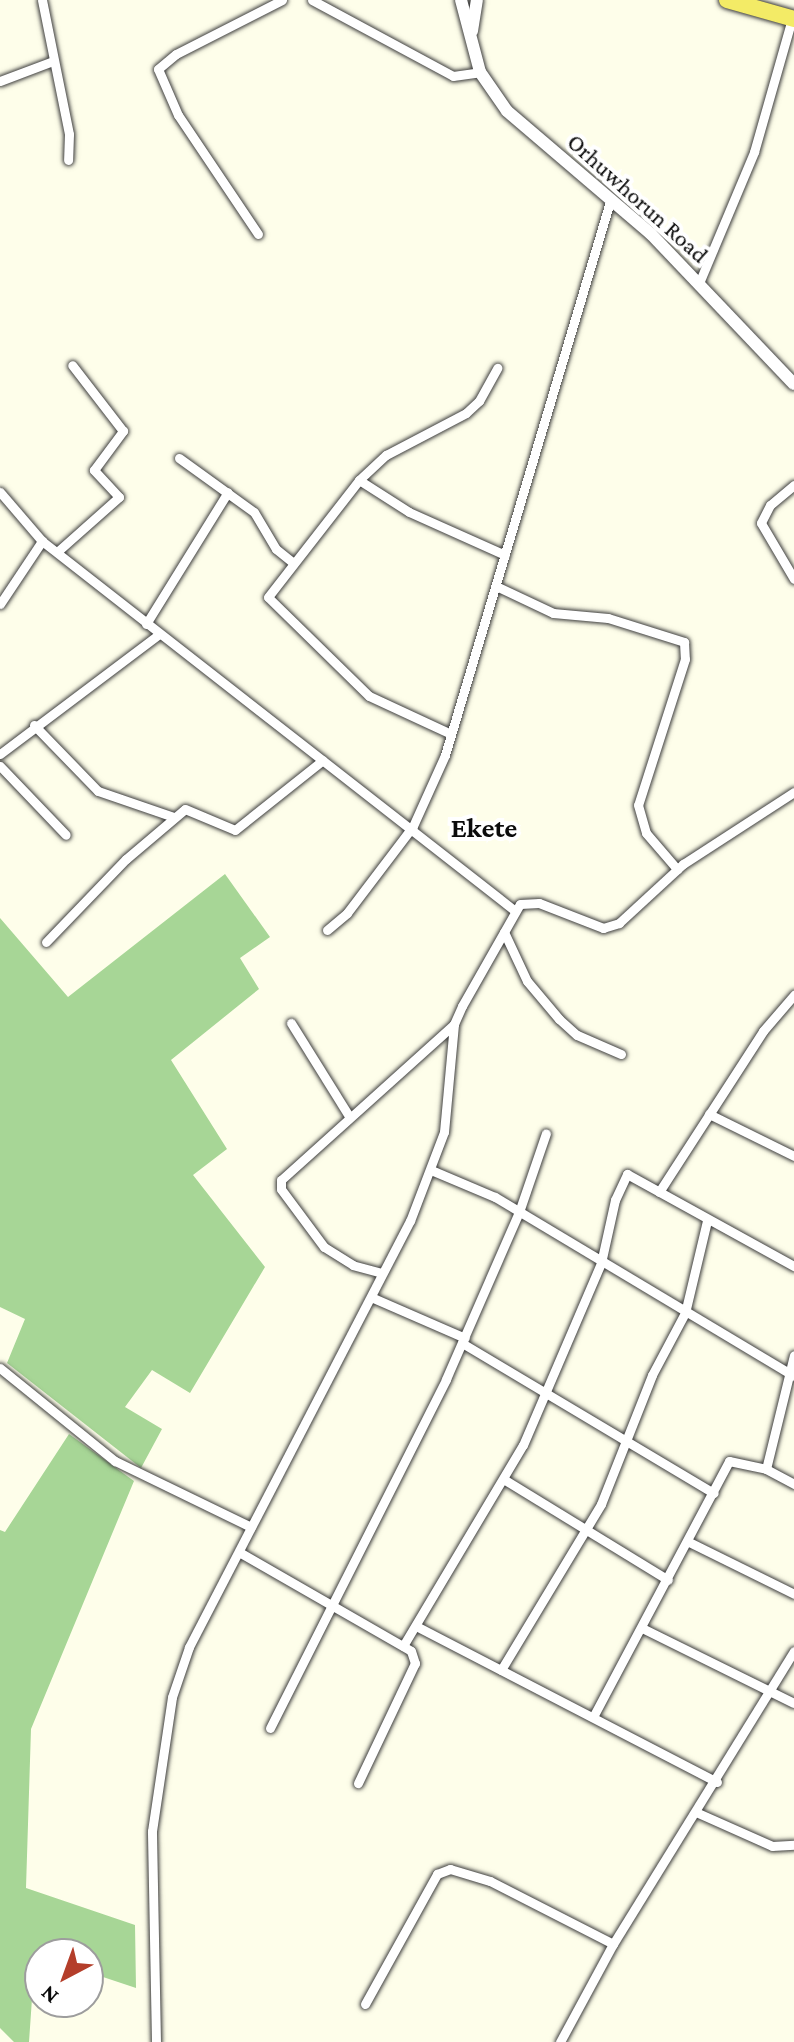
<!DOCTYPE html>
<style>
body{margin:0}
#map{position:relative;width:794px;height:2042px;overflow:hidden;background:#fefeea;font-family:"Crimson Pro",serif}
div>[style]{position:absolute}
.forest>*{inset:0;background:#a7d696}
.roads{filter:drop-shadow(0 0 2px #3e3e3e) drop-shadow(0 0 2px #3e3e3e)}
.minor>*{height:9px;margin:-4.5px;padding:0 4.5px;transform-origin:4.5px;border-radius:4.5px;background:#fff}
.tertiary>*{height:12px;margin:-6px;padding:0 6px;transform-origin:6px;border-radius:6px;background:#fff}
.primary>*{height:16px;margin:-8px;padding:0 8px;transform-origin:8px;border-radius:8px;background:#f3eb66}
span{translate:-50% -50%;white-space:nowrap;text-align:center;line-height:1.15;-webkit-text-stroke:8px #fff;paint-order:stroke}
.street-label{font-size:24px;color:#0b0b0b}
.quarter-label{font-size:28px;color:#0b0b0b;font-weight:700}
.north{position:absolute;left:24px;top:1938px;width:80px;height:80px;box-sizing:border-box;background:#fff;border:2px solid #9d9d9d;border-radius:50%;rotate:221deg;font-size:22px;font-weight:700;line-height:32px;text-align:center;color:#0b0b0b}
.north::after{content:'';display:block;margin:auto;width:28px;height:36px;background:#b43e2a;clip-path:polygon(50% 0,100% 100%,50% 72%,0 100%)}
</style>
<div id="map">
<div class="forest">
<div style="clip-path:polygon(225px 874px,270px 937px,240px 958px,259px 989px,171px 1060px,227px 1149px,193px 1175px,265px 1267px,190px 1393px,152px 1370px,125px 1407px,162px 1429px,141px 1468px,7px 1363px,25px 1319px,0 1307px,0 918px,68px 997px)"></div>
<div style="clip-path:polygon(69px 1434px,134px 1481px,31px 1729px,26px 1888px,135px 1925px,136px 1988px,88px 1972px,88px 1954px,35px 1955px,29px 2042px,14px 2042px,0 2028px,0 1530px,5px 1532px)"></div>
</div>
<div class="roads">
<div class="minor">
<div style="left:42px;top:0;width:137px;rotate:78.6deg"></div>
<div style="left:69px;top:134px;width:26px;rotate:92deg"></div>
<div style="left:312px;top:0;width:160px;rotate:28.3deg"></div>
<div style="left:453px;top:76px;width:27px;rotate:-8deg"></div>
<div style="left:0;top:81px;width:57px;rotate:-20.7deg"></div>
<div style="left:258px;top:234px;width:143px;rotate:-123.9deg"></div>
<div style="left:178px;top:115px;width:50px;rotate:-113.5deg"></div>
<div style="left:158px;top:69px;width:23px;rotate:-40deg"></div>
<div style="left:176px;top:54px;width:119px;rotate:-27deg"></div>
<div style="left:699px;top:283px;width:142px;rotate:-67.2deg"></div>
<div style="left:754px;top:152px;width:138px;rotate:-74.1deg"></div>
<div style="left:179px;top:458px;width:92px;rotate:35.8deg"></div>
<div style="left:254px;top:512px;width:43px;rotate:59.3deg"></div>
<div style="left:276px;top:549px;width:22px;rotate:39deg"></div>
<div style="left:359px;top:480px;width:59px;rotate:32.6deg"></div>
<div style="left:409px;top:512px;width:105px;rotate:24.1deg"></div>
<div style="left:794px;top:485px;width:31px;rotate:140deg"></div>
<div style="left:770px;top:505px;width:20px;rotate:117deg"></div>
<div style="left:761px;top:523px;width:65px;rotate:59.5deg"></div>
<div style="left:0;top:492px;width:65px;rotate:49.4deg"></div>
<div style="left:42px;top:541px;width:599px;rotate:38.02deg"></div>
<div style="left:57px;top:552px;width:83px;rotate:-41.6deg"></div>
<div style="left:119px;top:497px;width:37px;rotate:-133deg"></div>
<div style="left:94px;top:470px;width:49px;rotate:-53.4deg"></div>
<div style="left:123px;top:431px;width:83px;rotate:-127.7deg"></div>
<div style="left:496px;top:586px;width:63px;rotate:25.3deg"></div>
<div style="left:553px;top:613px;width:55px;rotate:5.2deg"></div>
<div style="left:608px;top:618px;width:80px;rotate:17.5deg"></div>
<div style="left:684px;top:642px;width:17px;rotate:87deg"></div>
<div style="left:685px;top:659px;width:153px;rotate:107.8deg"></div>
<div style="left:638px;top:805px;width:29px;rotate:74deg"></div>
<div style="left:646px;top:833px;width:48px;rotate:49.3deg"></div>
<div style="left:0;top:604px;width:76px;rotate:-56.3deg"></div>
<div style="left:146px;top:624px;width:155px;rotate:-58.2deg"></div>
<div style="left:34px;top:725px;width:92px;rotate:45.9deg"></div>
<div style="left:98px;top:791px;width:80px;rotate:18.9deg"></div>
<div style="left:451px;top:734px;width:90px;rotate:-155.1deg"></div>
<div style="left:369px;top:696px;width:141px;rotate:-135.6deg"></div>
<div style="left:268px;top:597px;width:148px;rotate:-52.1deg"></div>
<div style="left:359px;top:480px;width:37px;rotate:-43deg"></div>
<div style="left:386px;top:455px;width:90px;rotate:-27.7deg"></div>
<div style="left:466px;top:413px;width:18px;rotate:-43deg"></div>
<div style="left:479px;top:401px;width:38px;rotate:-61deg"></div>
<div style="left:0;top:754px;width:199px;rotate:-37deg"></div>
<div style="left:0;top:766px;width:95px;rotate:46.3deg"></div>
<div style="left:327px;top:930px;width:26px;rotate:-40deg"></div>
<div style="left:347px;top:913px;width:109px;rotate:-52.8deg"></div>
<div style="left:413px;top:826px;width:78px;rotate:-65.7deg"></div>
<div style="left:445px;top:755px;width:581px;rotate:-73.4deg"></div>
<div style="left:504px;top:932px;width:54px;rotate:64.9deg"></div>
<div style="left:527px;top:981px;width:50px;rotate:49.9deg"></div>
<div style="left:559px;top:1019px;width:24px;rotate:42deg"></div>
<div style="left:577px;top:1035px;width:48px;rotate:23.4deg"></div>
<div style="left:46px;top:942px;width:115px;rotate:-46.1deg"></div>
<div style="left:126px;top:859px;width:77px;rotate:-40.3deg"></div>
<div style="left:185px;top:809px;width:54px;rotate:22.8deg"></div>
<div style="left:235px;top:830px;width:112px;rotate:-38.5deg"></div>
<div style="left:291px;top:1023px;width:110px;rotate:58.1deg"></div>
<div style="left:709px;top:1114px;width:95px;rotate:26.3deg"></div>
<div style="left:431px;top:1170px;width:69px;rotate:22.9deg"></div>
<div style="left:495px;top:1197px;width:348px;rotate:30.9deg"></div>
<div style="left:659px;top:1192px;width:192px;rotate:-57.1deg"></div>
<div style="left:763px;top:1031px;width:48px;rotate:-49.3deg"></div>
<div style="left:382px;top:1273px;width:30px;rotate:-165deg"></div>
<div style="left:353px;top:1265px;width:34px;rotate:-148deg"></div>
<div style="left:324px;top:1247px;width:72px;rotate:-126.6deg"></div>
<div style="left:281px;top:1189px;width:9px;rotate:-90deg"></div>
<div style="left:281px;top:1180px;width:233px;rotate:-42deg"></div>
<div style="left:373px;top:1298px;width:100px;rotate:23.5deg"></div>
<div style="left:462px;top:1343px;width:293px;rotate:30.8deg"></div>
<div style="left:0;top:1368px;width:148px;rotate:39deg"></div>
<div style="left:115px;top:1461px;width:151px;rotate:25.9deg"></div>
<div style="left:766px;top:1469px;width:117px;rotate:-76.2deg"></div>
<div style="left:505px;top:1480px;width:191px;rotate:31.5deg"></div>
<div style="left:689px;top:1542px;width:117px;rotate:26.3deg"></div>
<div style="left:239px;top:1552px;width:198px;rotate:29.9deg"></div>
<div style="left:411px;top:1651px;width:13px;rotate:72deg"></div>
<div style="left:415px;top:1663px;width:133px;rotate:115.4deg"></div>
<div style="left:416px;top:1626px;width:339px;rotate:27.4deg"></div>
<div style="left:642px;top:1628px;width:169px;rotate:26.3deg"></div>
<div style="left:403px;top:1646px;width:234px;rotate:-59.2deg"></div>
<div style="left:523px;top:1445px;width:198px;rotate:-66.8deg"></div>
<div style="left:601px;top:1263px;width:65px;rotate:-77.5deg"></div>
<div style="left:615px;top:1200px;width:29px;rotate:-65deg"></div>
<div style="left:627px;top:1174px;width:191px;rotate:28.9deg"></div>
<div style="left:501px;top:1670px;width:194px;rotate:-58.9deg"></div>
<div style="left:601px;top:1504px;width:139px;rotate:-68.4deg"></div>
<div style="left:652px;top:1375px;width:70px;rotate:-62deg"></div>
<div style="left:685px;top:1313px;width:95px;rotate:-76.6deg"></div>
<div style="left:593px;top:1717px;width:290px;rotate:-62deg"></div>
<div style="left:729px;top:1461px;width:38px;rotate:12deg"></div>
<div style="left:766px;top:1469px;width:32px;rotate:28deg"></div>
<div style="left:270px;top:1728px;width:391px;rotate:-63.2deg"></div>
<div style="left:446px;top:1379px;width:182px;rotate:-66.4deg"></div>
<div style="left:519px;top:1212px;width:83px;rotate:-71.1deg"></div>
<div style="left:698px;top:1813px;width:81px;rotate:24deg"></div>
<div style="left:772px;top:1846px;width:22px;rotate:-3deg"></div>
<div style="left:365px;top:2004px;width:149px;rotate:-61deg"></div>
<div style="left:437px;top:1874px;width:14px;rotate:-21deg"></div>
<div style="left:450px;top:1869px;width:42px;rotate:16.7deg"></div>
<div style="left:490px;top:1881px;width:138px;rotate:27.1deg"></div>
<div style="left:613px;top:1944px;width:344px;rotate:-58.3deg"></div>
<div style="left:156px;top:2042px;width:211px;rotate:-91.1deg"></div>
<div style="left:152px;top:1831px;width:135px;rotate:-81.5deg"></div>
<div style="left:172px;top:1697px;width:53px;rotate:-71.2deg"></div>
<div style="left:189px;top:1647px;width:480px;rotate:-62.6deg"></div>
<div style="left:410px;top:1221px;width:95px;rotate:-69.1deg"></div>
<div style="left:444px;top:1132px;width:108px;rotate:-84.7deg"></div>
<div style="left:454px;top:1024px;width:20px;rotate:-66deg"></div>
<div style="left:462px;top:1006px;width:117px;rotate:-60.4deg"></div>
<div style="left:520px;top:904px;width:19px;rotate:-3deg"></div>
<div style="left:539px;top:903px;width:69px;rotate:21.3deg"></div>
<div style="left:603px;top:928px;width:17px;rotate:-17deg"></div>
<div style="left:619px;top:923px;width:87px;rotate:-42.7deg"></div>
<div style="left:683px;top:864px;width:132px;rotate:-33deg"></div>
<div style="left:560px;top:2042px;width:111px;rotate:-61.6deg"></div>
</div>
<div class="tertiary">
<div style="left:461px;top:0;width:74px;rotate:75.2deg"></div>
<div style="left:480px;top:72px;width:47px;rotate:55.3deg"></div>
<div style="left:507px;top:111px;width:189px;rotate:40.5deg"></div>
<div style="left:651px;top:234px;width:207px;rotate:46.4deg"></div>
<div style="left:472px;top:31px;width:31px;rotate:-81deg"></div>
</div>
<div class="primary">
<div style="left:727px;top:0;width:70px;rotate:15.8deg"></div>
</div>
</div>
<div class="street-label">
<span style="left:638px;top:198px;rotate:42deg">Orhuwhorun Road</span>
</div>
<div class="quarter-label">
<span style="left:484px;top:828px">Ekete</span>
</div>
<div class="north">N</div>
</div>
